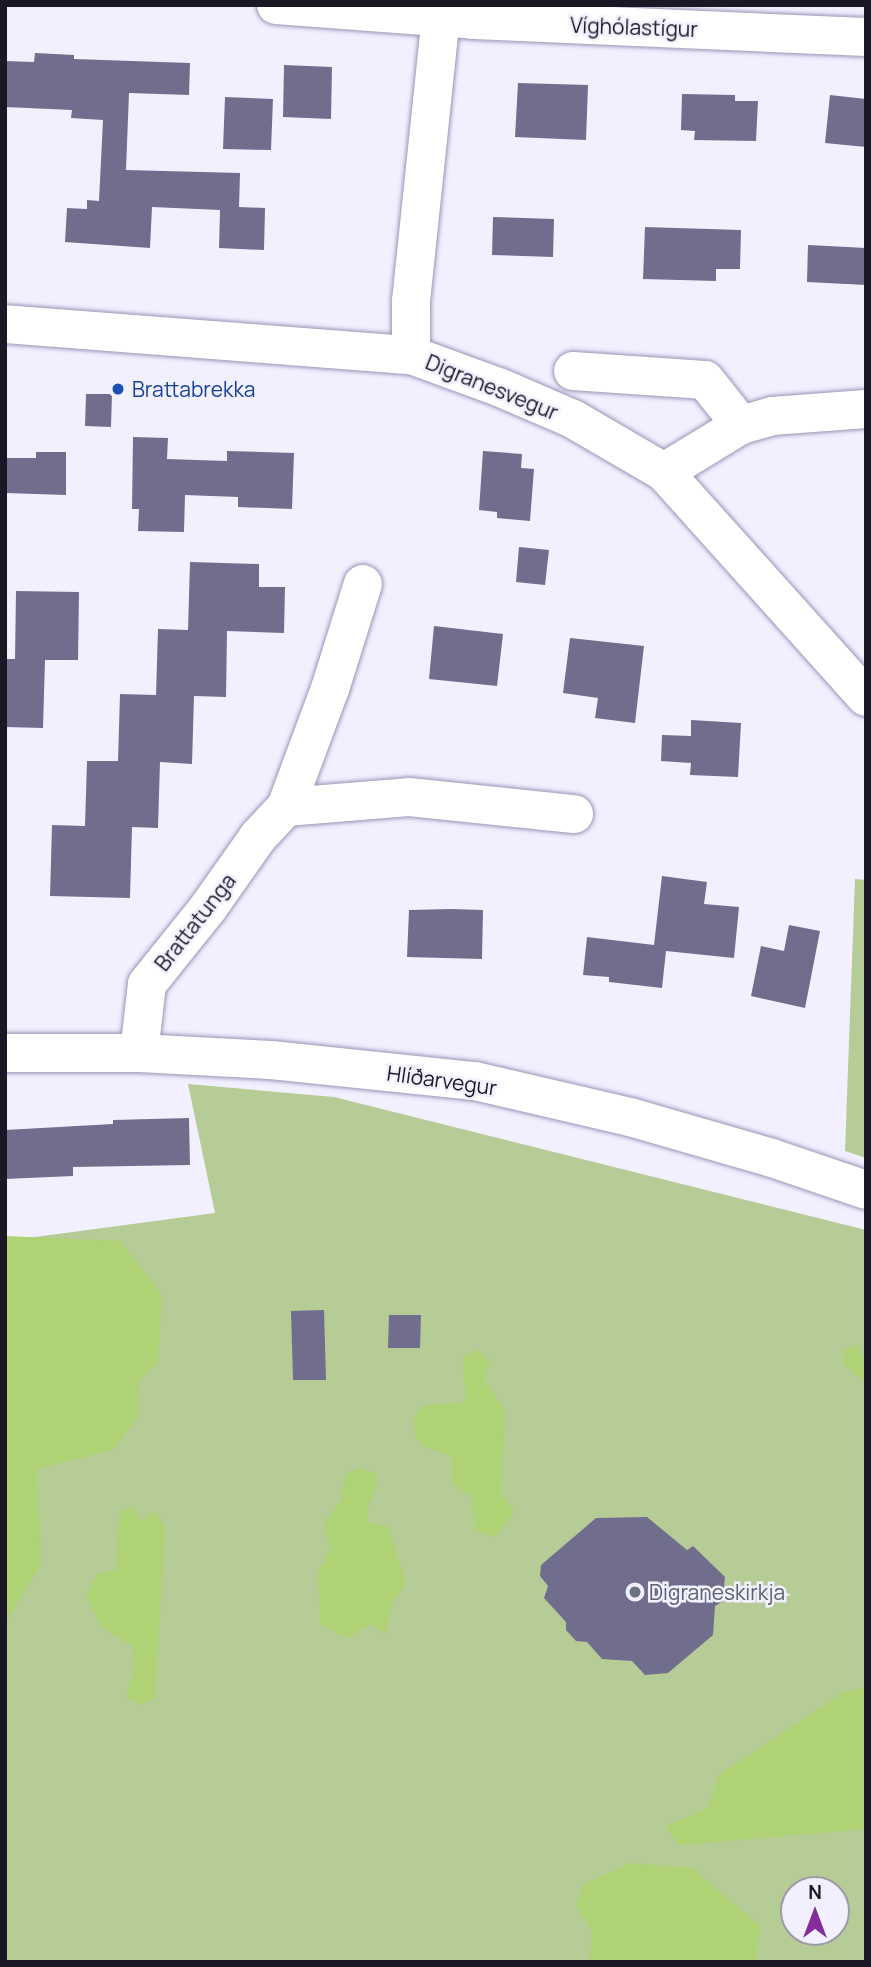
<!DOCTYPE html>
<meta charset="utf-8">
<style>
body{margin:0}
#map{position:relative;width:871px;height:1967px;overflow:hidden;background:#f2f0ff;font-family:Manrope,sans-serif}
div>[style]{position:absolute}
.green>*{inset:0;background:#b6cc96}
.forest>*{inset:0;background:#aed274}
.building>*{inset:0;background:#716d8d}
.roads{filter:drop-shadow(0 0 2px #9994b6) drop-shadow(0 0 2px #9994b6)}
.minor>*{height:38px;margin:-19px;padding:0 19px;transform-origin:19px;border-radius:19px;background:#fff}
.dots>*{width:19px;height:19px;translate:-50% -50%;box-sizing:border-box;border:4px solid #f2f0ff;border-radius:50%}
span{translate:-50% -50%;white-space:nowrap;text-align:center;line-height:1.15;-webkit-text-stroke:5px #f2f0ff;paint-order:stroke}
.street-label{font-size:21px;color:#1a1825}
.transit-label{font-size:21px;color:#164399}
.left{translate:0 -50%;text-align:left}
.worship-label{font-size:21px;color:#5b616d}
.frame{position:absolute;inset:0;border:7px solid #1a1825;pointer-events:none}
.north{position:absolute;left:780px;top:1876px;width:70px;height:70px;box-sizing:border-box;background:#f2f0ff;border:2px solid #9c9aa8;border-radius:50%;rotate:0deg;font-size:19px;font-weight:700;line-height:28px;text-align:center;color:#1a1825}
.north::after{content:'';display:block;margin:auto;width:24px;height:32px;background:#832d9b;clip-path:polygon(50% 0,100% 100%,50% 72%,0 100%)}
</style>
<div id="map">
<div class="green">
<div style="clip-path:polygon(855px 879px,866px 880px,866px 1158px,845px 1151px)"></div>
<div style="clip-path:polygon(evenodd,188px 1084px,334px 1097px,866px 1230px,866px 1962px,5px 1962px,5px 1241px,215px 1213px,188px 1084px,794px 1890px,836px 1890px,836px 1932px,794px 1932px,794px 1890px)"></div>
</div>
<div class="forest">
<div style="clip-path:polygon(5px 1236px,120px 1241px,162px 1295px,158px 1362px,138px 1382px,137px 1417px,113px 1450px,37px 1469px,41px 1564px,5px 1623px)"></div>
<div style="clip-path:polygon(855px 1344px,866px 1362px,866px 1382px,843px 1364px,843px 1352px)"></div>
<div style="clip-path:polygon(478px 1350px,490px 1361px,484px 1379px,505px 1410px,501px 1494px,515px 1512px,494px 1538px,475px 1529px,472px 1497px,452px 1484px,451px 1456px,425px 1447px,416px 1437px,414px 1421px,417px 1412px,426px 1405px,466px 1402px,463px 1357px)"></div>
<div style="clip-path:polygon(358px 1468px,375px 1473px,377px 1486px,368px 1506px,368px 1523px,388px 1526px,406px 1584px,392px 1603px,385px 1634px,371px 1624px,348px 1638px,321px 1625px,318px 1573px,330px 1549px,325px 1523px,342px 1499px,345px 1475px)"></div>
<div style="clip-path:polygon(132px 1507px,141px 1521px,156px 1512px,165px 1528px,155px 1698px,140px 1705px,127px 1696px,135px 1666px,133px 1647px,101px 1626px,86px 1596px,97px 1574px,116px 1570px,120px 1511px)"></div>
<div style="clip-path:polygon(866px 1688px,866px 1829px,679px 1845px,665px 1826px,707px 1809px,720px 1774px,846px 1691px)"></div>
<div style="clip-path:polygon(631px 1863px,692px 1868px,760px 1926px,756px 1962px,589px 1962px,593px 1934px,576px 1904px,584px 1884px)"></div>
</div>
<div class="building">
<div style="clip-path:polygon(35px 53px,74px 55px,74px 59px,190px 63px,189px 95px,129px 93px,126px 170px,240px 173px,239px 207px,265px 208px,264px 250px,219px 248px,220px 210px,152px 207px,150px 248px,65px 242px,67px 208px,87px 209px,87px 200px,99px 201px,103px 120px,71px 118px,72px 110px,5px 107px,5px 61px,34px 62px)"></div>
<div style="clip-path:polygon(284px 65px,332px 67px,331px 119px,283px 117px)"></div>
<div style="clip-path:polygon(518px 83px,588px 85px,586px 140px,515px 137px)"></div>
<div style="clip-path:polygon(682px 94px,735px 95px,735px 101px,758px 101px,756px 141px,694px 140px,695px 131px,681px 130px)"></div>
<div style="clip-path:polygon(830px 95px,866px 99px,866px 147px,825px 143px)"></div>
<div style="clip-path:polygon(225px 97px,273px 99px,271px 150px,223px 149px)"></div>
<div style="clip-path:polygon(493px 217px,554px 219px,553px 257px,492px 255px)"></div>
<div style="clip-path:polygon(645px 227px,741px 230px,740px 269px,716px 269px,716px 281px,643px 279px)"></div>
<div style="clip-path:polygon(808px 245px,866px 248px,866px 285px,807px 282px)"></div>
<div style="clip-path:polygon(86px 394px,112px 394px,111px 427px,85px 426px)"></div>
<div style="clip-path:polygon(133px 437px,168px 438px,167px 459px,227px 461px,227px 451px,294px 453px,292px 509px,238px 507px,238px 497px,185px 495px,184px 532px,138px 531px,139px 509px,132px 509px)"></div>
<div style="clip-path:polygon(483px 451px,522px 454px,521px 468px,534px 469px,530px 521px,497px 518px,497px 512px,479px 510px)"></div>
<div style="clip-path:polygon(36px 452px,66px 452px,66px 495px,5px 493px,5px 458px,36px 458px)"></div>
<div style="clip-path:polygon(519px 547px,549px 550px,545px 585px,516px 582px)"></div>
<div style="clip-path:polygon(190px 562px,259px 564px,259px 587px,285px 587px,284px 633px,227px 631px,226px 697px,194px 696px,192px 764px,160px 762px,158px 828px,132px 827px,130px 898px,50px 896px,52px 825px,85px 826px,87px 761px,118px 761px,120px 694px,156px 695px,158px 629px,188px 630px)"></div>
<div style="clip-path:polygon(16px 591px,79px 592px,78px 660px,45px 660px,43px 728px,5px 727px,5px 659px,15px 659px)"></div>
<div style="clip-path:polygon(434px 626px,503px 634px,497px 686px,429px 679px)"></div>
<div style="clip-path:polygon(570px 638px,644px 646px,635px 723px,595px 718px,598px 698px,563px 693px)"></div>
<div style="clip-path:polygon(691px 720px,741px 723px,738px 777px,690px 775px,691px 763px,661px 761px,662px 735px,691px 736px)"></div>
<div style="clip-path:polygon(662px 876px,707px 882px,704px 904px,739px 907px,734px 958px,666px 951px,662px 988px,609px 982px,609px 977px,583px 975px,587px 937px,654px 945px)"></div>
<div style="clip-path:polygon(451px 909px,483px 910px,482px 959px,407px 957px,409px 910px)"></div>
<div style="clip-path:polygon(789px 925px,820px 931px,805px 1008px,751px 996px,761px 946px,784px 951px)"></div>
<div style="clip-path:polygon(189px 1118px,190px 1165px,73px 1167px,73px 1176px,5px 1179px,5px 1130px,113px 1124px,113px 1120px)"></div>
<div style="clip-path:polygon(324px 1310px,326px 1380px,293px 1380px,291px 1311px)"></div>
<div style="clip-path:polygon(389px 1315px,421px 1315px,420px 1348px,388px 1348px)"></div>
<div style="clip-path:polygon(647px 1517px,687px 1550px,693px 1546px,725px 1577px,722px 1602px,715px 1606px,713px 1635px,668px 1673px,645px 1675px,632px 1661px,602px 1659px,587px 1642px,576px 1641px,566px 1630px,566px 1622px,544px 1598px,548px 1586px,540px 1576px,541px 1565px,596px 1518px)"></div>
</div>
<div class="roads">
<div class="minor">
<div style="left:276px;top:5px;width:199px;rotate:4.3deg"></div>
<div style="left:474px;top:20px;width:392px;rotate:2.5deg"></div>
<div style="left:5px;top:324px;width:407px;rotate:4.4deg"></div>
<div style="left:411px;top:355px;width:96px;rotate:20.1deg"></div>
<div style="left:501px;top:388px;width:78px;rotate:23.3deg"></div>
<div style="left:573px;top:419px;width:105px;rotate:30.2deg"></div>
<div style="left:664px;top:472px;width:302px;rotate:48.1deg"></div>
<div style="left:411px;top:355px;width:54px;rotate:-90deg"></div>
<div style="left:411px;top:301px;width:298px;rotate:-84deg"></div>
<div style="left:573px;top:371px;width:132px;rotate:3.9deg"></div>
<div style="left:705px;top:380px;width:58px;rotate:51.3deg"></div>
<div style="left:664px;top:472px;width:90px;rotate:-31.4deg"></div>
<div style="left:741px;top:425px;width:32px;rotate:-16deg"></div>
<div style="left:772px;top:416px;width:94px;rotate:-4.3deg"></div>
<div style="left:286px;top:807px;width:123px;rotate:-4.6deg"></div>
<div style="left:409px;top:797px;width:166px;rotate:5.9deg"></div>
<div style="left:5px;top:1053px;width:134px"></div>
<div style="left:139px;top:1053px;width:132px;rotate:3deg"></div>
<div style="left:271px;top:1060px;width:205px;rotate:5.9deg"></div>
<div style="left:475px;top:1081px;width:159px;rotate:13.1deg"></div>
<div style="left:630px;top:1117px;width:148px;rotate:16.1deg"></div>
<div style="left:772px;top:1158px;width:99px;rotate:18.8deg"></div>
<div style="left:139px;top:1053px;width:69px;rotate:-83.4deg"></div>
<div style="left:147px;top:984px;width:97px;rotate:-51.2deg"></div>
<div style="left:208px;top:908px;width:87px;rotate:-54.8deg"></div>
<div style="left:258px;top:837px;width:41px;rotate:-47deg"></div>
<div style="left:286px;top:807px;width:126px;rotate:-69.6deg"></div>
<div style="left:330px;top:689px;width:110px;rotate:-72.6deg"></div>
</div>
</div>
<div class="dots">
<div style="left:118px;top:389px;background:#1a4fb4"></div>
<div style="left:635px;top:1592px;background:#6b7280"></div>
</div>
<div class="street-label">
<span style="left:634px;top:27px;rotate:2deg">Víghólastígur</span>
<span style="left:492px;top:387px;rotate:22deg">Digranesvegur</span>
<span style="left:195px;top:922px;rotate:-52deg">Brattatunga</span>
<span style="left:442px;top:1080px;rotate:8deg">Hlíðarvegur</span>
</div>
<div class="transit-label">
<span class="left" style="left:132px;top:389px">Brattabrekka</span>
</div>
<div class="worship-label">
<span class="left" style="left:649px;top:1592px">Digraneskirkja</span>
</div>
<div class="frame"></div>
<div class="north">N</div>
</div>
